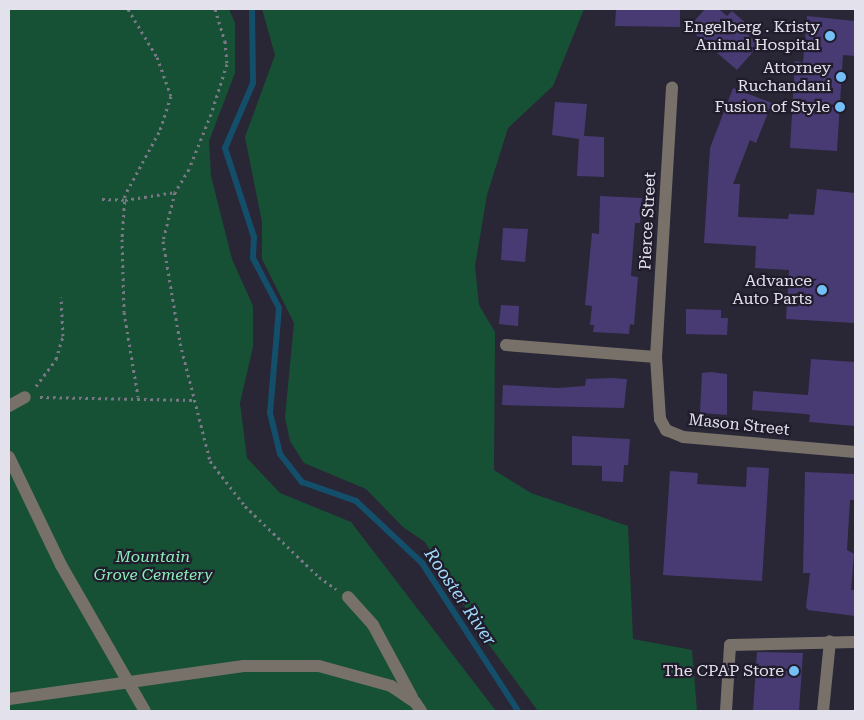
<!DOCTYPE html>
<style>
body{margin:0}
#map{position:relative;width:864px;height:720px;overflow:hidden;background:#292636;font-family:"Roboto Serif",serif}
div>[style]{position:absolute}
.green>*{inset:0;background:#175135}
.stream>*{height:6px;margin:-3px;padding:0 3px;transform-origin:3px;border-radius:3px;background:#134e6a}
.building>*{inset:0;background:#483b73}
.path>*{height:3px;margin-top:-1.5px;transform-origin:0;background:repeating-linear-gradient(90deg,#7a7886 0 2.5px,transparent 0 6.5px)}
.minor>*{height:12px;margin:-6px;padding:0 6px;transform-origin:6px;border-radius:6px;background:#78716a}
.dots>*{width:14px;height:14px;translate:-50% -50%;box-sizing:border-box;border:2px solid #201c2c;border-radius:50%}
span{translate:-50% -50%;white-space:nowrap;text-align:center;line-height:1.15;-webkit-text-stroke:4.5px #201c2c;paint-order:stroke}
.poi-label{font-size:16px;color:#e3e1ec}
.right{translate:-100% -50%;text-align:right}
.street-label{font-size:16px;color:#e3e1ec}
.park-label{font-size:16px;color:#8befb8;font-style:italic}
.water-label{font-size:18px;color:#a1dafa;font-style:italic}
.frame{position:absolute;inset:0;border:10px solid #e3e1ec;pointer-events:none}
</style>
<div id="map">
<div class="green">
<div style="clip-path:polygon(9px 9px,229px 9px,235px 23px,235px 73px,209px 141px,211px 176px,232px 259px,253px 306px,253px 347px,240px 403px,247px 458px,280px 493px,351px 522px,496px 711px,9px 711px)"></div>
<div style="clip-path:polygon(262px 9px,584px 9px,553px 86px,508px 128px,487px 195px,475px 266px,479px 305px,495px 332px,494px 470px,531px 493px,628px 526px,633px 639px,692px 650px,697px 711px,538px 711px,484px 638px,425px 542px,403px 527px,366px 489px,304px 463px,290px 441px,285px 417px,294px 323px,262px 259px,262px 222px,245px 137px,275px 55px)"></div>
</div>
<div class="stream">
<div style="left:252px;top:9px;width:74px;rotate:89.2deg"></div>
<div style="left:253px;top:83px;width:71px;rotate:113.3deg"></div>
<div style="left:225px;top:148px;width:94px;rotate:72deg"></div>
<div style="left:254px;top:237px;width:21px;rotate:93deg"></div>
<div style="left:253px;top:258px;width:56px;rotate:62.5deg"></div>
<div style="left:279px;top:308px;width:105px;rotate:94.9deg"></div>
<div style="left:270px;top:413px;width:42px;rotate:76.3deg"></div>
<div style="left:280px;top:454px;width:36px;rotate:52deg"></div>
<div style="left:302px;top:482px;width:57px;rotate:19.4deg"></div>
<div style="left:356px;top:501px;width:91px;rotate:43.2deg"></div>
<div style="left:422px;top:563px;width:176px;rotate:57deg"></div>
</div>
<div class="building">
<div style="clip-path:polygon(616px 9px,680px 9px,680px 27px,615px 26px)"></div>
<div style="clip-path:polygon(705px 9px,719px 9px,727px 16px,732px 11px,748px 25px,743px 30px,759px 45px,737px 70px,688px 28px)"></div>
<div style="clip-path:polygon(807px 16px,855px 21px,855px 56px,843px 55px,837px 151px,790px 148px,795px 61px,803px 62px)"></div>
<div style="clip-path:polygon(733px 88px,772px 103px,756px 143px,750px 140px,733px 184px,740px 184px,738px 217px,788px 219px,789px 214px,814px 215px,817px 189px,855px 193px,855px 323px,786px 319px,789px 270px,755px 268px,756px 246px,704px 243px,710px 148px)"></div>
<div style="clip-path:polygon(555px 102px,587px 104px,584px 136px,604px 137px,604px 177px,577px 176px,579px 139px,552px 135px)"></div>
<div style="clip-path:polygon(600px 196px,642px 198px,640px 223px,635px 223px,631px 276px,638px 277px,634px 325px,630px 324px,629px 334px,593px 332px,594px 325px,590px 325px,592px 306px,585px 305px,592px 233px,599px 234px)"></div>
<div style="clip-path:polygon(503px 228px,528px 229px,525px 262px,501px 260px)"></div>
<div style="clip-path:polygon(501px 305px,519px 306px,518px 326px,499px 324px)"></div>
<div style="clip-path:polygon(686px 309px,721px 310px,721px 318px,728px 318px,727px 335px,686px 334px)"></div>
<div style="clip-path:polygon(811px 359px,855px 362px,855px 426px,809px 422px,810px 415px,806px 414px,752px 410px,753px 391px,808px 395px)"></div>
<div style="clip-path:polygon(710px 372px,727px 374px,727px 415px,700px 413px,702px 373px)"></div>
<div style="clip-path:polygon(611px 378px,627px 379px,624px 408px,502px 405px,503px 385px,558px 388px,585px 386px,586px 379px)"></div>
<div style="clip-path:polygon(572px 436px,630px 439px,628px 465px,624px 465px,623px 482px,602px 481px,602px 466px,572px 465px)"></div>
<div style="clip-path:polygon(747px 467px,769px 468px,762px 581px,663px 575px,670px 471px,698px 473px,697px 484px,746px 487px)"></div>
<div style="clip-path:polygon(805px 472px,855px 474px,854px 500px,850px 500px,847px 550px,854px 554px,851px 590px,855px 590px,855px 616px,808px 610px,806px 607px,810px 573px,803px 573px)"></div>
<div style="clip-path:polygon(757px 652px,803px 653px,799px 711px,753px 711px)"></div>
</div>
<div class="path">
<div style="left:128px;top:9px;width:56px;rotate:58.9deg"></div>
<div style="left:157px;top:57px;width:41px;rotate:70.3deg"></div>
<div style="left:171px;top:96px;width:38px;rotate:108deg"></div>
<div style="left:159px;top:132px;width:72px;rotate:118.4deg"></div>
<div style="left:125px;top:195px;width:44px;rotate:93.9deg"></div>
<div style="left:122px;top:239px;width:73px;rotate:88.4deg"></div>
<div style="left:124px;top:312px;width:86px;rotate:80.6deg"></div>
<div style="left:215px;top:9px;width:34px;rotate:73deg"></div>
<div style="left:225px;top:41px;width:23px;rotate:85deg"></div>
<div style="left:227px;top:64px;width:52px;rotate:107.7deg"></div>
<div style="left:211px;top:114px;width:59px;rotate:111.8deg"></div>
<div style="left:189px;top:169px;width:27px;rotate:121deg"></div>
<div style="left:175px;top:192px;width:50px;rotate:103.8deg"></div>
<div style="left:163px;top:241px;width:103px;rotate:80.5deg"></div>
<div style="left:180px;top:343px;width:122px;rotate:75.7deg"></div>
<div style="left:210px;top:461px;width:57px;rotate:52.1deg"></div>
<div style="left:245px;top:506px;width:103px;rotate:43.8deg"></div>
<div style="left:319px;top:577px;width:21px;rotate:35deg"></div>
<div style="left:102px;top:199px;width:23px;rotate:2deg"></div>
<div style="left:125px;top:200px;width:51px;rotate:-9.1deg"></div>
<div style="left:36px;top:386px;width:34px;rotate:-53deg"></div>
<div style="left:56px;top:359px;width:24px;rotate:-73deg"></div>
<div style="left:63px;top:336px;width:39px;rotate:-93deg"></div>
<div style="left:40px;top:397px;width:154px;rotate:1.1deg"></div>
</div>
<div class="minor">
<div style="left:506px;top:345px;width:150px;rotate:4.6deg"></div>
<div style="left:656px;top:357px;width:62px;rotate:86.3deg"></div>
<div style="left:660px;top:419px;width:13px;rotate:61deg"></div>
<div style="left:666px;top:430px;width:18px;rotate:22deg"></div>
<div style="left:683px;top:437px;width:173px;rotate:5deg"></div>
<div style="left:656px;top:357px;width:270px;rotate:-86.6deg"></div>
<div style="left:9px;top:406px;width:18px;rotate:-29deg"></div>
<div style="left:9px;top:457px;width:120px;rotate:64.3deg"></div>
<div style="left:61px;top:565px;width:168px;rotate:60.1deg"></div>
<div style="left:348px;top:597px;width:38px;rotate:48deg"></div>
<div style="left:373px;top:625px;width:82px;rotate:61.6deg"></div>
<div style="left:9px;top:699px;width:237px;rotate:-8deg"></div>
<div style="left:244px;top:666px;width:75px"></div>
<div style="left:319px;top:666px;width:75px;rotate:15.5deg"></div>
<div style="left:391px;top:686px;width:29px;rotate:34deg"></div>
<div style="left:415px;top:702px;width:11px;rotate:56deg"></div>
<div style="left:726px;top:711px;width:66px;rotate:-86.5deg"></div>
<div style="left:730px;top:645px;width:125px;rotate:-1.4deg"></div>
<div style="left:823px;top:711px;width:70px;rotate:-84.3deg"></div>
</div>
<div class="dots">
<div style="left:830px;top:36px;background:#74c0f6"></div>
<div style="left:841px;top:77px;background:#74c0f6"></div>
<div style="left:840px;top:107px;background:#74c0f6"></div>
<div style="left:822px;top:290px;background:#74c0f6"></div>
<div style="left:794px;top:671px;background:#74c0f6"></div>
</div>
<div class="poi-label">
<span class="right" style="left:820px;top:36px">Engelberg . Kristy<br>Animal Hospital</span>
<span class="right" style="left:831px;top:77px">Attorney<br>Ruchandani</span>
<span class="right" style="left:830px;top:107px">Fusion of Style</span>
<span class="right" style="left:812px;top:290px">Advance<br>Auto Parts</span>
<span class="right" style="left:784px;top:671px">The CPAP Store</span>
</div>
<div class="street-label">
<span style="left:648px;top:221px;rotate:-87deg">Pierce Street</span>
<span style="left:739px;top:425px;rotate:6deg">Mason Street</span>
</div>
<div class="park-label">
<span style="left:153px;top:566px">Mountain<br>Grove Cemetery</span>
</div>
<div class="water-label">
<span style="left:460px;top:597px;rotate:56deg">Rooster River</span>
</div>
<div class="frame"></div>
</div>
